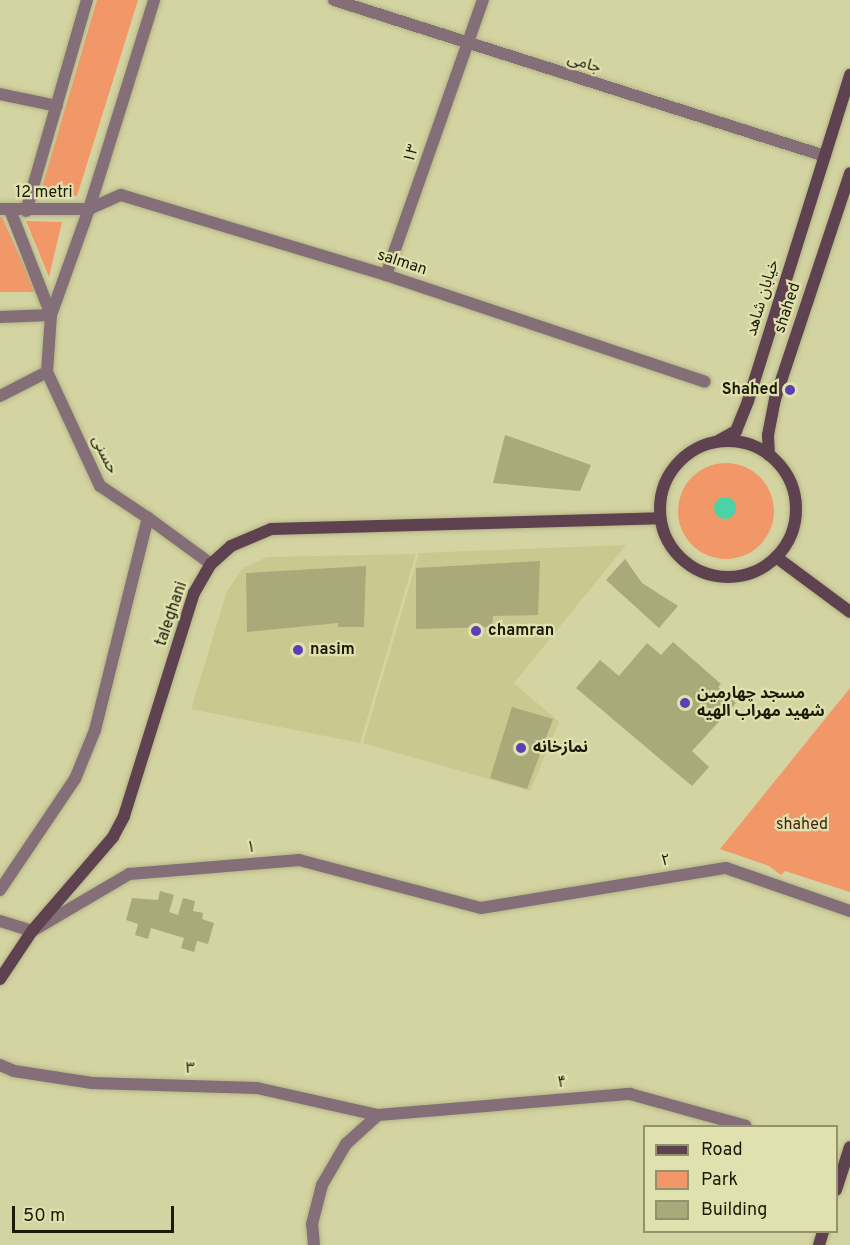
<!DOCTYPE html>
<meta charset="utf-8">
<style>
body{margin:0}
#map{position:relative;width:850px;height:1245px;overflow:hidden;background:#d4d4a2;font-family:Overpass,"Noto Sans Arabic",sans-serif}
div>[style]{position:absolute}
.built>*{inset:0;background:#c9c88f}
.green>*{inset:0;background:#f29768}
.round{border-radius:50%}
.water>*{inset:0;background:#4bd3a7}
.building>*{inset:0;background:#a9a979}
.roads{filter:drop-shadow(0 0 2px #b3b386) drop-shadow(0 0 2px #b3b386)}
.minor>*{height:12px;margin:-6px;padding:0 6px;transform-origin:6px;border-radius:6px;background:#846f79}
.tertiary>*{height:12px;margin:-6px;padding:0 6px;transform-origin:6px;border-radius:6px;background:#846f79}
.secondary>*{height:12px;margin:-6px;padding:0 6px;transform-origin:6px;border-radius:6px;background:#5e4250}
.secondary>.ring{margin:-6px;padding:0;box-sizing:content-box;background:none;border:12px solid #5e4250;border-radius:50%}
.dots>*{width:16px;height:16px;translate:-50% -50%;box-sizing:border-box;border:3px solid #e1e1af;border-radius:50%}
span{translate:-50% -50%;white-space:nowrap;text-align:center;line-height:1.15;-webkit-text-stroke:4.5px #e1e1af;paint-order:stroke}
.street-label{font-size:16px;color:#1b1b08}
.poi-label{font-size:16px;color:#1b1b08;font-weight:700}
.right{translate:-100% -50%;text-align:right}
.left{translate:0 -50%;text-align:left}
.park-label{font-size:16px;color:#451f0a}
.legend{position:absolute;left:643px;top:1125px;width:195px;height:108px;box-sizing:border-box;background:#e1e1af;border:2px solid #92926c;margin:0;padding:8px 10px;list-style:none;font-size:18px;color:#1b1b08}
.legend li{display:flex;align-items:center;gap:12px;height:30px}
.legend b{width:30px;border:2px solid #92926c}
.scale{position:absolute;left:12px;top:1206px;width:162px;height:27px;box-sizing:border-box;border:3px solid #1b1b08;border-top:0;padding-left:8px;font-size:18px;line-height:21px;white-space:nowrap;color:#1b1b08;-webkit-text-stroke:4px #e1e1af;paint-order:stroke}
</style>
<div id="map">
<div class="built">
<div style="clip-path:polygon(626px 545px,514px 683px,559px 722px,530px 791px,363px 743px,419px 553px)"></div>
<div style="clip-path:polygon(416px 554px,360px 743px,191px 709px,227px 591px,242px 569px,267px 557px)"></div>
</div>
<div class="green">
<div style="clip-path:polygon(97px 0,138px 0,77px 196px,40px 194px)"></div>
<div style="clip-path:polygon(0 217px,2px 217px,36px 292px,0 292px)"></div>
<div style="clip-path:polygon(26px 221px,62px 222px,49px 277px)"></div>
<div class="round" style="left:678px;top:463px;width:96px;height:96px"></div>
<div style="clip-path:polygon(850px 688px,850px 892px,785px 871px,781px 875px,769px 866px,720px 849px)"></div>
</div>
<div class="water">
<div class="round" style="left:714px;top:497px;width:22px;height:22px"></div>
</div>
<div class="building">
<div style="clip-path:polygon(505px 435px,591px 465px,580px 491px,493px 483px)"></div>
<div style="clip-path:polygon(625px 559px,642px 583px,678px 606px,659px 628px,606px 580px)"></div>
<div style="clip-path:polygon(540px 561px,538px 615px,493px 616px,492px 627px,416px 629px,416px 568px)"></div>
<div style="clip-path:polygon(366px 566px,364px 627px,338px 627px,338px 623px,247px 632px,246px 573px)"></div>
<div style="clip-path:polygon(673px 642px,721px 684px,718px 687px,736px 703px,692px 751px,709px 767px,692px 786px,576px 688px,600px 660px,619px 676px,647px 643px,661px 655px)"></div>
<div style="clip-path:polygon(512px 707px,553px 719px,527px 789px,490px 778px)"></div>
<div style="clip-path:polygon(160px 891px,174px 895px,169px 912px,178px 915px,183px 898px,195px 901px,193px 911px,203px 913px,202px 919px,214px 923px,208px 944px,197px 941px,194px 952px,181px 948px,184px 938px,151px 928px,148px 939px,135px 935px,138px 924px,126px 920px,132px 898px,158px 900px)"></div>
</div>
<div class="roads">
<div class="minor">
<div style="left:0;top:94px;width:58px;rotate:11.9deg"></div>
<div style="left:0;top:209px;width:89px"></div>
<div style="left:89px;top:209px;width:35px;rotate:-24deg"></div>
<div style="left:121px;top:195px;width:277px;rotate:16.8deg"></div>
<div style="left:386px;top:275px;width:336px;rotate:18.5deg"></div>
<div style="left:26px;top:211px;width:220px;rotate:-73.9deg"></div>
<div style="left:386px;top:275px;width:292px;rotate:-70.6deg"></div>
<div style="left:0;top:317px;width:51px;rotate:-2.2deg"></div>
<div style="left:51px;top:315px;width:113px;rotate:-111.3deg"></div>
<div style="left:0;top:396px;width:53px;rotate:-27.1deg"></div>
<div style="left:148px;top:518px;width:78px;rotate:36.1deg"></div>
<div style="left:0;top:890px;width:134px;rotate:-56deg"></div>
<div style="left:75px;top:779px;width:53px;rotate:-67.8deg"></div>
<div style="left:95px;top:730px;width:219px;rotate:-76deg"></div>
<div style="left:148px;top:518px;width:58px;rotate:-146.3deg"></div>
<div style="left:100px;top:486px;width:126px;rotate:-114.9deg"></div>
<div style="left:47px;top:372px;width:57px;rotate:-86deg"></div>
<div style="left:51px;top:315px;width:113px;rotate:-70.3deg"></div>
<div style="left:89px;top:209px;width:219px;rotate:-72.7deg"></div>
<div style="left:0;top:921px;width:34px;rotate:17deg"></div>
<div style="left:32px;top:931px;width:113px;rotate:-30.4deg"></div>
<div style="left:129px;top:874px;width:171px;rotate:-4.7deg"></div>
<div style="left:299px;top:860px;width:188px;rotate:14.8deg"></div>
<div style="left:481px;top:908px;width:248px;rotate:-9.3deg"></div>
<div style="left:726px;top:868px;width:131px;rotate:19.1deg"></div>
<div style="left:0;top:1065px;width:15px;rotate:23deg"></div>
<div style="left:14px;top:1071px;width:79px;rotate:8.7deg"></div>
<div style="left:92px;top:1083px;width:165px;rotate:1.7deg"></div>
<div style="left:257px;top:1088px;width:124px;rotate:12.6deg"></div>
<div style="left:378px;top:1115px;width:253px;rotate:-4.8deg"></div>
<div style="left:630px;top:1094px;width:120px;rotate:15.4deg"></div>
<div style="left:314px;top:1245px;width:21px;rotate:-95deg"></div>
<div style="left:312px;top:1224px;width:40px;rotate:-75.6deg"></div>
<div style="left:322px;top:1185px;width:48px;rotate:-59.7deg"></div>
<div style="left:346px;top:1144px;width:43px;rotate:-42.2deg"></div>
</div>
<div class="tertiary">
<div style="left:334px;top:0;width:515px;rotate:17.63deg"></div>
</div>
<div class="secondary">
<div class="ring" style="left:660px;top:441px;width:124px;height:124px"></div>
<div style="left:718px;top:441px;width:21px;rotate:-29deg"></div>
<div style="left:736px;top:431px;width:32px;rotate:-68deg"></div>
<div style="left:748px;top:401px;width:342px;rotate:-72.6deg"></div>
<div style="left:769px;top:455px;width:20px;rotate:-93deg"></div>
<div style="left:768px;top:435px;width:37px;rotate:-79deg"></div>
<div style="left:775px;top:399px;width:238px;rotate:-71.6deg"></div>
<div style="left:776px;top:557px;width:92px;rotate:36.6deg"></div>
<div style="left:0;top:979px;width:58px;rotate:-56.3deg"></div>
<div style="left:32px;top:931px;width:124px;rotate:-49.2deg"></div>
<div style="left:113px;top:837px;width:24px;rotate:-62deg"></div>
<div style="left:124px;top:816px;width:234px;rotate:-72.6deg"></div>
<div style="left:194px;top:593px;width:34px;rotate:-60deg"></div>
<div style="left:211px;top:564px;width:27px;rotate:-42deg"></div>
<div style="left:231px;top:546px;width:43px;rotate:-23deg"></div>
<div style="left:271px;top:529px;width:389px;rotate:-1.6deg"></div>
<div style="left:836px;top:1190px;width:45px;rotate:-72deg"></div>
<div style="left:819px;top:1245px;width:14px;rotate:-73deg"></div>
</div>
</div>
<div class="dots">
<div style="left:790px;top:390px;background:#5a3fb7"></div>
<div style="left:476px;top:631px;background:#5a3fb7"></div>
<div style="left:298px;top:650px;background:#5a3fb7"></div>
<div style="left:685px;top:703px;background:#5a3fb7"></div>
<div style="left:521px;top:748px;background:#5a3fb7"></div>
</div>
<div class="street-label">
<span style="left:584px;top:64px;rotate:17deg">جامی</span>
<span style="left:412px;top:154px;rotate:-70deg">۱۳</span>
<span style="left:44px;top:193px">12 metri</span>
<span style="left:402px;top:263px;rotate:18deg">salman</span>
<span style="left:763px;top:298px;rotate:-73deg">خیابان شاهد</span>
<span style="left:788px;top:308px;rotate:-72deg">shahed</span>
<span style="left:104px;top:455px;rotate:64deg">حسنی</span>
<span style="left:172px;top:614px;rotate:-71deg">taleghani</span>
<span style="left:251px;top:848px;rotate:-4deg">۱</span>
<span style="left:666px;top:861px;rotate:-9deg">۲</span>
<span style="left:190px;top:1069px;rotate:2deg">۳</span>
<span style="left:562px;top:1083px;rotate:-5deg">۴</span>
</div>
<div class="poi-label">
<span class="right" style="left:778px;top:390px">Shahed</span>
<span class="left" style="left:488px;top:631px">chamran</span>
<span class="left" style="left:310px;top:650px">nasim</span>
<span class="left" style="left:697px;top:703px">مسجد چهارمین<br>شهید مهراب الهیه</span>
<span class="left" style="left:533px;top:748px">نمازخانه</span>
</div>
<div class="park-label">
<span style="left:802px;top:825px">shahed</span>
</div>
<ul class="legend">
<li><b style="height:8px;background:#5e4250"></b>Road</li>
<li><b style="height:16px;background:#f29768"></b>Park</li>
<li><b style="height:16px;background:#a9a979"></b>Building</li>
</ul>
<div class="scale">50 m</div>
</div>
